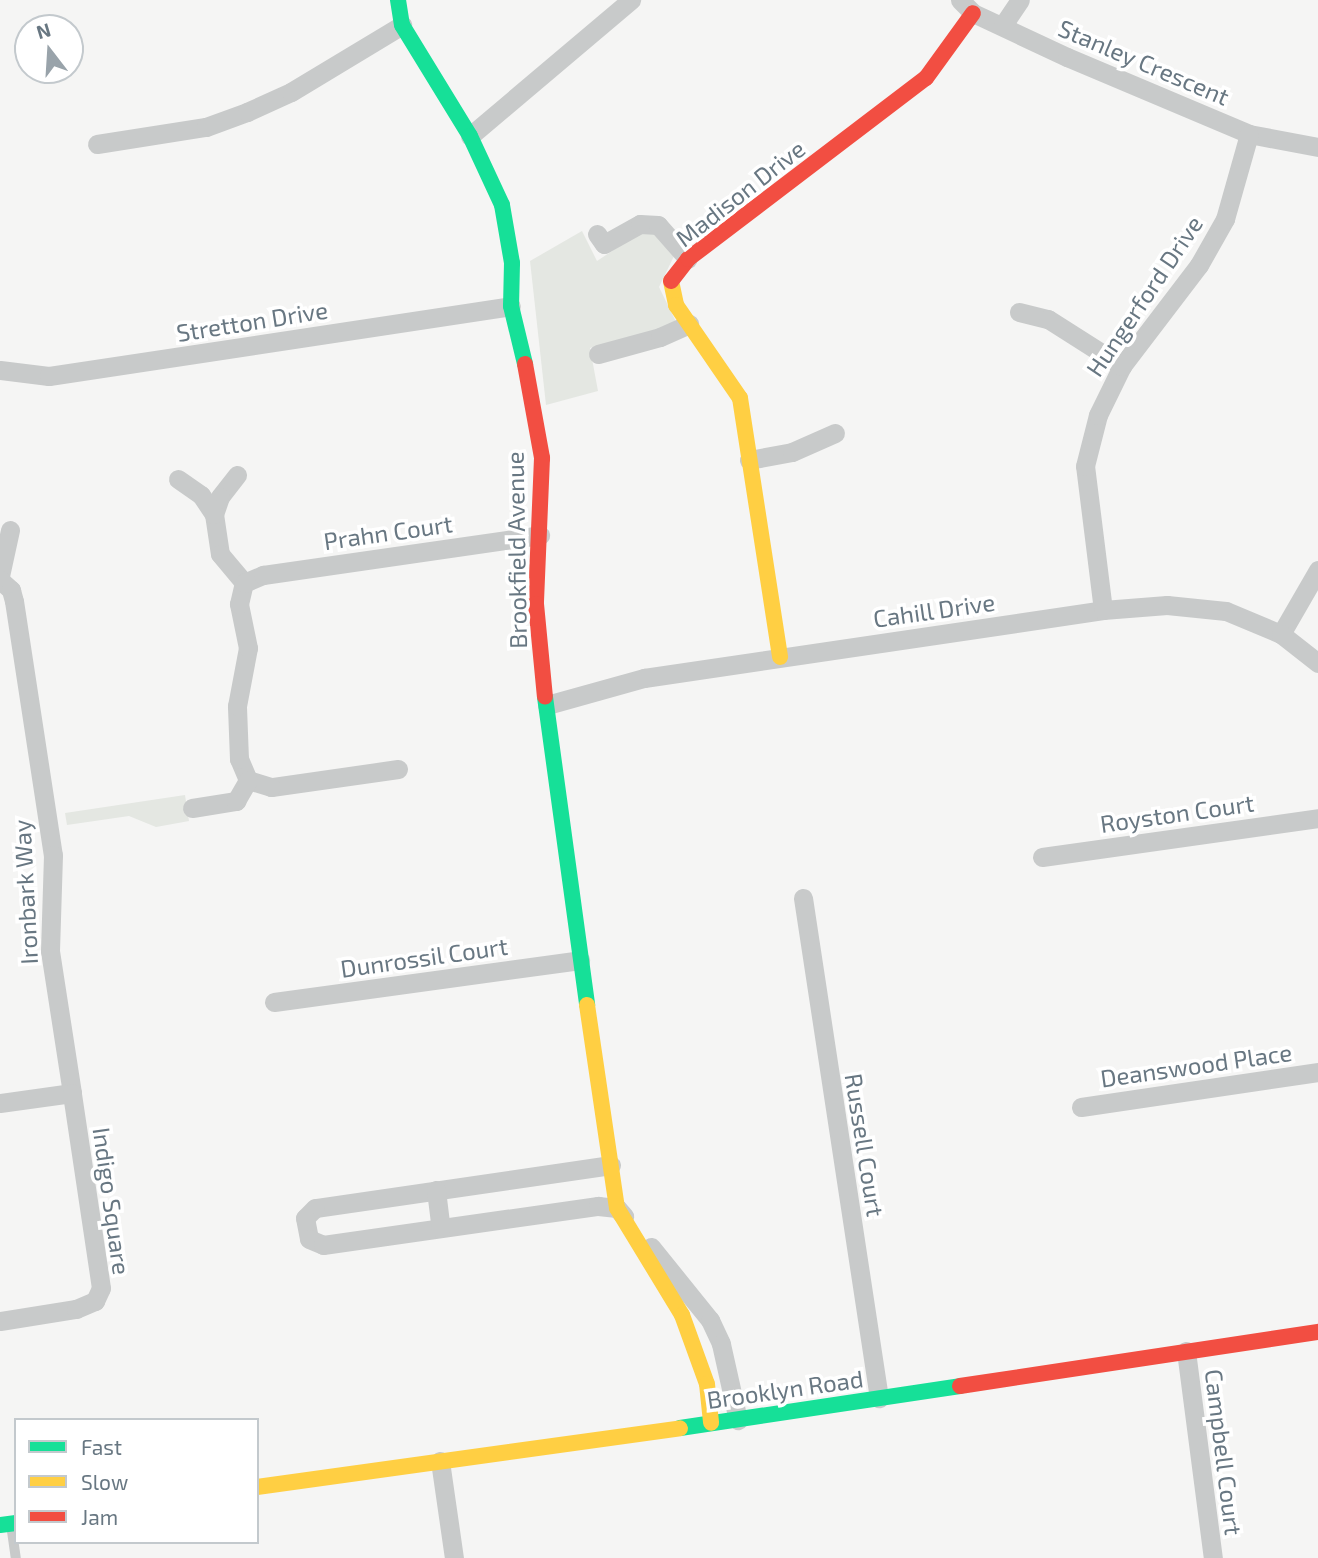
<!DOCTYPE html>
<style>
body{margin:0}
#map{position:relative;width:1318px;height:1558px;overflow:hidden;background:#f5f5f4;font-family:"Exo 2",sans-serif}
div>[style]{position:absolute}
.green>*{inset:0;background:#e4e7e2}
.lane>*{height:10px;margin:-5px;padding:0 5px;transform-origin:5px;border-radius:5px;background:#c8caca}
.street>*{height:19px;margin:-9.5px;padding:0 9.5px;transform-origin:9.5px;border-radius:9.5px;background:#c8caca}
.fast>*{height:16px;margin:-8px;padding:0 8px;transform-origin:8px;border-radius:8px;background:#16e098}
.slow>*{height:16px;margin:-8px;padding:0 8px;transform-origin:8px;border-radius:8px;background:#ffcf43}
.jam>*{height:16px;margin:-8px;padding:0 8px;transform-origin:8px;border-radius:8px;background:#f24e42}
span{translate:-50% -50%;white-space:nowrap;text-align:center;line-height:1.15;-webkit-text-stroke:7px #fff;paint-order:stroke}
.street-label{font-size:24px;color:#687782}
.legend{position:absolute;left:14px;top:1418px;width:245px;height:126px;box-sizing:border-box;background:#fff;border:2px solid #c3c9cd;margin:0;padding:9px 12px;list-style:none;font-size:21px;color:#687782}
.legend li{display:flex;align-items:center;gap:14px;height:35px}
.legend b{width:35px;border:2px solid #c3c9cd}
.north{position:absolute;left:14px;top:14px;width:70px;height:70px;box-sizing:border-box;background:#fff;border:2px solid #c3c9cd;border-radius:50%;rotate:343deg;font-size:19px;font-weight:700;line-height:28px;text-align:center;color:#687782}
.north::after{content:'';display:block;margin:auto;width:24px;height:32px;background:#99a3aa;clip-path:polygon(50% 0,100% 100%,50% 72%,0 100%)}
</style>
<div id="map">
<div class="green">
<div style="clip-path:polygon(650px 226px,675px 254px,659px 287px,677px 324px,590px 348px,598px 391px,546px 405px,530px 261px,582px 231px,597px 261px)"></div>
<div style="clip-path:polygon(185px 795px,189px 821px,156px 827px,129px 816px,67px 825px,65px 813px)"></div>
</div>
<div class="lane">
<div style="left:11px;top:1524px;width:34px;rotate:82deg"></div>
</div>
<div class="street">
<div style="left:960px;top:0;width:18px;rotate:45deg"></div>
<div style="left:973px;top:13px;width:104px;rotate:25.1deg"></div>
<div style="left:1067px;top:57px;width:198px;rotate:22.9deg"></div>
<div style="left:1249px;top:134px;width:70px;rotate:10.7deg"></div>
<div style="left:1003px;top:25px;width:30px;rotate:-56deg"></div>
<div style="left:470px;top:136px;width:211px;rotate:-40.2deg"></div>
<div style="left:97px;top:144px;width:110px;rotate:-8.9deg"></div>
<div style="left:206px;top:127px;width:44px;rotate:-20.1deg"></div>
<div style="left:247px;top:112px;width:48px;rotate:-24.4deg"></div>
<div style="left:291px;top:92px;width:130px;rotate:-31.1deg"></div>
<div style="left:597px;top:234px;width:12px;rotate:55deg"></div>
<div style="left:604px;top:244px;width:41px;rotate:-29.1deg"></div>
<div style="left:640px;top:224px;width:18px;rotate:3deg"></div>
<div style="left:658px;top:225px;width:45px;rotate:48.6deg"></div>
<div style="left:1019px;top:312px;width:30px;rotate:14deg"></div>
<div style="left:1048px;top:319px;width:88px;rotate:32.4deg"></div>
<div style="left:598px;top:354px;width:64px;rotate:-15.3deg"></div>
<div style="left:660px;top:337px;width:32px;rotate:-24deg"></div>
<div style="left:0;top:370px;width:49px;rotate:7deg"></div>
<div style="left:49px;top:376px;width:467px;rotate:-8.6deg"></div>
<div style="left:749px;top:460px;width:44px;rotate:-10.5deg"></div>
<div style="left:792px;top:452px;width:47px;rotate:-23.8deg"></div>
<div style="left:237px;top:475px;width:28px;rotate:128deg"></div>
<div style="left:220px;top:497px;width:18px;rotate:109deg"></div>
<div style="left:214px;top:514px;width:40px;rotate:81.5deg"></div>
<div style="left:220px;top:554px;width:38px;rotate:50deg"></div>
<div style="left:178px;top:479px;width:28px;rotate:35deg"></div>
<div style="left:201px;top:495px;width:23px;rotate:56deg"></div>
<div style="left:0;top:576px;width:47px;rotate:-77.7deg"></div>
<div style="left:0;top:580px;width:15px;rotate:42deg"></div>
<div style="left:11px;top:590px;width:11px;rotate:75deg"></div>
<div style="left:14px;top:601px;width:257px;rotate:81.3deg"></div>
<div style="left:53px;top:855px;width:96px;rotate:91.8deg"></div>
<div style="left:50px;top:951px;width:144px;rotate:81.2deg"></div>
<div style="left:72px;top:1093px;width:73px;rotate:172.1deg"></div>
<div style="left:1103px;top:610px;width:145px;rotate:-97.1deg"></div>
<div style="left:1085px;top:466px;width:53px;rotate:-75.7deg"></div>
<div style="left:1098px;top:415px;width:55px;rotate:-63.9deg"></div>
<div style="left:1122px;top:366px;width:127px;rotate:-52.7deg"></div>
<div style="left:1199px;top:265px;width:53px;rotate:-60.5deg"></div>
<div style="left:1225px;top:219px;width:88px;rotate:-74.2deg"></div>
<div style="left:1281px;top:634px;width:74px;rotate:-60deg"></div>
<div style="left:547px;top:705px;width:101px;rotate:-15.6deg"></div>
<div style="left:644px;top:678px;width:464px;rotate:-8.4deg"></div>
<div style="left:1103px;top:610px;width:64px;rotate:-4.5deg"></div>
<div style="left:1167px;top:605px;width:59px;rotate:5.8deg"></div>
<div style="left:1226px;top:611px;width:60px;rotate:22.7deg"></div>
<div style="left:1281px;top:634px;width:47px;rotate:38.1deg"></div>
<div style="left:398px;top:769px;width:128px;rotate:171.9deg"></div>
<div style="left:271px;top:787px;width:24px;rotate:-163deg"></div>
<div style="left:248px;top:780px;width:23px;rotate:-113deg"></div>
<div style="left:239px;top:759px;width:53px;rotate:-92.2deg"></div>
<div style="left:237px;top:706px;width:59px;rotate:-79.3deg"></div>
<div style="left:248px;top:648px;width:45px;rotate:-101.6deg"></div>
<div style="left:239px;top:604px;width:22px;rotate:-77deg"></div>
<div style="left:244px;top:583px;width:21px;rotate:-23deg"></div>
<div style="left:263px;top:575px;width:280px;rotate:-8.2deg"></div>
<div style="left:192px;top:808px;width:45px;rotate:-9deg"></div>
<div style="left:236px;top:801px;width:24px;rotate:-60deg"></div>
<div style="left:1042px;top:857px;width:279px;rotate:-8deg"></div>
<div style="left:803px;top:898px;width:506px;rotate:81.36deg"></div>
<div style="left:274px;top:1002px;width:309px;rotate:-7.8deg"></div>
<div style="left:1081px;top:1107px;width:240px;rotate:-8.4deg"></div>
<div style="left:611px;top:1165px;width:299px;rotate:171.7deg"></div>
<div style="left:315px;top:1208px;width:14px;rotate:135deg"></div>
<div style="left:305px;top:1218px;width:21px;rotate:79deg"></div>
<div style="left:309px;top:1239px;width:15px;rotate:23deg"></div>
<div style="left:323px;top:1245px;width:278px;rotate:-8.1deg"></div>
<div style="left:598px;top:1206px;width:19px;rotate:6deg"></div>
<div style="left:617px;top:1208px;width:11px;rotate:49deg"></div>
<div style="left:436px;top:1190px;width:38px;rotate:83deg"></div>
<div style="left:651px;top:1247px;width:94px;rotate:51.1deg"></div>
<div style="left:710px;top:1320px;width:26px;rotate:65deg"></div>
<div style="left:721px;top:1344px;width:78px;rotate:77.4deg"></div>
<div style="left:0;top:1321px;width:77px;rotate:-9deg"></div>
<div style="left:76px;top:1309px;width:21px;rotate:-23deg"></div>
<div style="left:95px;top:1301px;width:14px;rotate:-65deg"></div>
<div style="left:101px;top:1288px;width:197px;rotate:-98.5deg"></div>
<div style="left:1186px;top:1351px;width:209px;rotate:82.6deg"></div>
<div style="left:440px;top:1461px;width:98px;rotate:81.8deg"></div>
</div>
<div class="fast">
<div style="left:398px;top:0;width:25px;rotate:81deg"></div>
<div style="left:402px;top:25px;width:130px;rotate:58.5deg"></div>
<div style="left:470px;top:136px;width:76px;rotate:65.1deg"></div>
<div style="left:502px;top:205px;width:59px;rotate:80.2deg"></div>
<div style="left:512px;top:263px;width:43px;rotate:91.3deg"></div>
<div style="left:511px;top:306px;width:60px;rotate:76.4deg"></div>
<div style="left:545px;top:697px;width:311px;rotate:82.2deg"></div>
<div style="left:680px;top:1428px;width:283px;rotate:-8.5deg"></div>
<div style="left:0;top:1525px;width:16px;rotate:-7deg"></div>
</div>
<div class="slow">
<div style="left:671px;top:281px;width:25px;rotate:78deg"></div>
<div style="left:676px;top:305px;width:113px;rotate:55.5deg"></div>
<div style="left:740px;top:398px;width:262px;rotate:81.2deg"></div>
<div style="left:587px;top:1005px;width:205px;rotate:81.6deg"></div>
<div style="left:617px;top:1208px;width:125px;rotate:58.7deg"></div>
<div style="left:682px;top:1315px;width:73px;rotate:70.1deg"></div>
<div style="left:707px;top:1384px;width:39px;rotate:84deg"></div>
<div style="left:257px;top:1487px;width:427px;rotate:-7.9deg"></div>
</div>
<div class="jam">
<div style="left:671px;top:281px;width:28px;rotate:-52deg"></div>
<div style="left:688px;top:259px;width:299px;rotate:-37.3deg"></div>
<div style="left:926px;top:78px;width:80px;rotate:-54.1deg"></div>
<div style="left:525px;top:364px;width:96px;rotate:79.7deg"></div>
<div style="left:542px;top:458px;width:146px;rotate:92.4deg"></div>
<div style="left:536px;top:604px;width:93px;rotate:84.5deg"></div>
<div style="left:960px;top:1386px;width:362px;rotate:-8.6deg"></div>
</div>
<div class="street-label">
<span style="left:1144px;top:62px;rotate:23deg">Stanley Crescent</span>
<span style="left:740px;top:193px;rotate:-38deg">Madison Drive</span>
<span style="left:1144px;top:296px;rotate:-56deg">Hungerford Drive</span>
<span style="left:252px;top:321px;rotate:-9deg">Stretton Drive</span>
<span style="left:388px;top:532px;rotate:-8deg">Prahn Court</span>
<span style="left:516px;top:550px;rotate:-91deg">Brookfield Avenue</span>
<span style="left:934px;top:610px;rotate:-8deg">Cahill Drive</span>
<span style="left:1177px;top:813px;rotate:-8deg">Royston Court</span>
<span style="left:25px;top:892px;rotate:-93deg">Ironbark Way</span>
<span style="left:424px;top:957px;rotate:-8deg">Dunrossil Court</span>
<span style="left:1196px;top:1065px;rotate:-8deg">Deanswood Place</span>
<span style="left:865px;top:1145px;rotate:81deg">Russell Court</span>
<span style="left:112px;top:1201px;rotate:82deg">Indigo Square</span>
<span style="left:785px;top:1389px;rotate:-8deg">Brooklyn Road</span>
<span style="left:1224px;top:1452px;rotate:83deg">Campbell Court</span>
</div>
<ul class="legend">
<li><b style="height:9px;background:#16e098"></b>Fast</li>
<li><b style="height:9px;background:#ffcf43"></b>Slow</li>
<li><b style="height:9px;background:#f24e42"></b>Jam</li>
</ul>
<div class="north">N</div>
</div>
